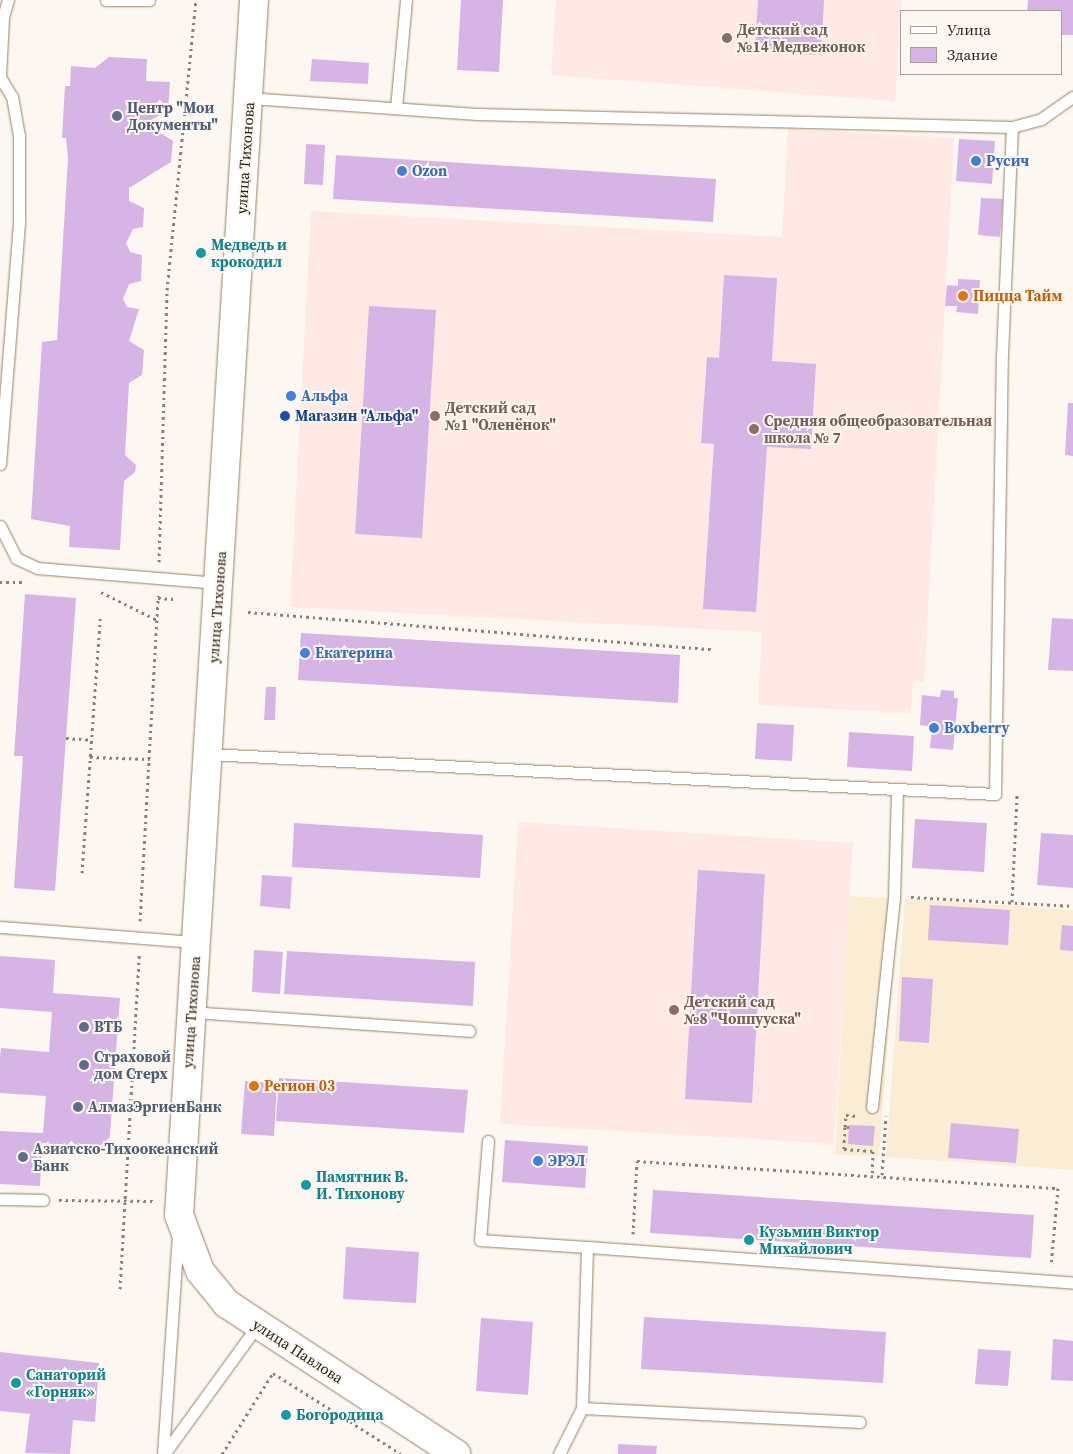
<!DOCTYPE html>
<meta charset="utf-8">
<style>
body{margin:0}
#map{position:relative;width:1073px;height:1454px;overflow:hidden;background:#fcf8f1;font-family:"Source Serif 4",serif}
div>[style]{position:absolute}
.built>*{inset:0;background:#fbecd4}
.education>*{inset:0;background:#fee9e4}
.building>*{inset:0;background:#d6b4e5}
.path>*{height:3px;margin-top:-1.5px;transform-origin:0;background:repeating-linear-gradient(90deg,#888379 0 2.5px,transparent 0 6.5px)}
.roads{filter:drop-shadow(0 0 1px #958263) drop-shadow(0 0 1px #958263)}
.service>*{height:11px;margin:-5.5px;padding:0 5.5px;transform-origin:5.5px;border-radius:5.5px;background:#fff}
.secondary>*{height:28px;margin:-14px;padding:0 14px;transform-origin:14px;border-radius:14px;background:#fff}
.dots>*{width:14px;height:14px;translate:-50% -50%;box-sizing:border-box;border:2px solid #fcf8f1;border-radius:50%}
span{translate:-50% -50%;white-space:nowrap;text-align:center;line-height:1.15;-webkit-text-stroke:4px #fcf8f1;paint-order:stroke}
.education-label{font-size:15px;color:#785e54;font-weight:700}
.left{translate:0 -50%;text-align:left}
.service-label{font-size:15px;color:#4e5e75;font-weight:700}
.street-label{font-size:15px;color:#251e11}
.shop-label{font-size:15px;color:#366cbe;font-weight:700}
.culture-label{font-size:15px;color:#0d838f;font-weight:700}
.food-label{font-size:15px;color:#c56008;font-weight:700}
.transit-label{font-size:15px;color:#164399;font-weight:700}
.legend{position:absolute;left:900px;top:10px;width:162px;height:65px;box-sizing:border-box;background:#fcf8f1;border:1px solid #a6a197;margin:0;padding:6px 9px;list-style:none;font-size:15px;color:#251e11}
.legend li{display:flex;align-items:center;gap:10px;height:25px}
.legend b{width:25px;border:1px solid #a6a197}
</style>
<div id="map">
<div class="built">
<div style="clip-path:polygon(849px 896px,898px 899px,879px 1156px,835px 1155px)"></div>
<div style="clip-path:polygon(905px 899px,1073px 910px,1073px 1170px,886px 1157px)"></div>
</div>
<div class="education">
<div style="clip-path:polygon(556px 0,902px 0,895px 101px,551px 75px)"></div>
<div style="clip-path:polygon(788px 129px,954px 138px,924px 682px,913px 681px,911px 713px,758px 705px,762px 632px,290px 607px,311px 211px,782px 237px)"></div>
<div style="clip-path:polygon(518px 822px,853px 843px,834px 1144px,500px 1124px)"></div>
</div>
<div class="building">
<div style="clip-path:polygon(461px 0,503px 0,499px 72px,457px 70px)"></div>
<div style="clip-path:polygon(758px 0,824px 0,821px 55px,755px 51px)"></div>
<div style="clip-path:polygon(1028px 0,1073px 0,1073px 35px,1062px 35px,1062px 11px,1027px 11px)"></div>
<div style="clip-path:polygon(109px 57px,147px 59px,146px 81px,170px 82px,168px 111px,145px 123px,173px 141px,171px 162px,129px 188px,129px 201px,144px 208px,143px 227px,133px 229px,126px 243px,130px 252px,142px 255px,141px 281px,129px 284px,123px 299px,127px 307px,139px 309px,129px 341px,144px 350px,142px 375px,129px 383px,125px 455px,136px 465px,135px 472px,124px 481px,120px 550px,69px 547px,70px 526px,31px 519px,42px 342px,57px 340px,68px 158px,66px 138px,62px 138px,65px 86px,70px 86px,71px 66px,95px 68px)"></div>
<div style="clip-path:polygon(312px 59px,369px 63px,368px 84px,310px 81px)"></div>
<div style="clip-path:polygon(959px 139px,995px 141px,992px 184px,956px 181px)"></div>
<div style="clip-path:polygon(306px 144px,325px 145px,323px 185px,304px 184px)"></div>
<div style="clip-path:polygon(336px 155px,716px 179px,713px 222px,333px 199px)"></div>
<div style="clip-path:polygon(981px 198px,1003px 199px,1000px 237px,978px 235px)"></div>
<div style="clip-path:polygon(724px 275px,777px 278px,772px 361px,816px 364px,811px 449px,767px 447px,756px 612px,703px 609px,714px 444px,701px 443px,707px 357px,719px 358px)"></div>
<div style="clip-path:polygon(958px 279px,980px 280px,978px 314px,956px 312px,957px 306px,945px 306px,947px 285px,958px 286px)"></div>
<div style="clip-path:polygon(369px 306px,436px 310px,422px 538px,355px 534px)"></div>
<div style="clip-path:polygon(1068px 403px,1073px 403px,1073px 456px,1065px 455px)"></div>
<div style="clip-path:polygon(25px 594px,76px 598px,55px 891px,14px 888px,23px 756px,14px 756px)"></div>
<div style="clip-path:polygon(1052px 618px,1073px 619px,1073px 671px,1048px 670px)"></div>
<div style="clip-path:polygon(301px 633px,680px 655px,678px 703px,298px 680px)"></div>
<div style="clip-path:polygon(266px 687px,276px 687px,275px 720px,264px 720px)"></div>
<div style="clip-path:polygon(941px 690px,954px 691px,954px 698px,958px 698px,953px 750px,930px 748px,932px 727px,920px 725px,922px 695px,940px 697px)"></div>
<div style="clip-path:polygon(757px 723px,794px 725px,792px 761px,755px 759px)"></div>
<div style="clip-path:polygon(849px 732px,914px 736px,912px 771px,847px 767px)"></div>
<div style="clip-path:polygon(915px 819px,987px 823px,984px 872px,912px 868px)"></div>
<div style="clip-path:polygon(294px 823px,483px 835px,480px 878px,292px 867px)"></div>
<div style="clip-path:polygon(1041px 833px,1073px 835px,1073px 888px,1037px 885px)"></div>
<div style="clip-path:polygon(698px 870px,765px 874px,752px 1103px,685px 1099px)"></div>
<div style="clip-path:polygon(262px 875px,292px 877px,290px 909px,260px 906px)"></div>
<div style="clip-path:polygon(930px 905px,1010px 910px,1008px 945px,928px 940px)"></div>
<div style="clip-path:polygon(1062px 925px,1073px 926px,1073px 951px,1060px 950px)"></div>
<div style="clip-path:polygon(254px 950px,283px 952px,280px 994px,252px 992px)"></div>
<div style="clip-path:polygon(287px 951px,475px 962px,473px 1006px,284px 994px)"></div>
<div style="clip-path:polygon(0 956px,55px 960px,53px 993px,120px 998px,109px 1148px,42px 1143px,40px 1186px,0 1184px,0 1131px,43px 1133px,46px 1096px,0 1093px,0 1057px,1px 1048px,49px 1052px,52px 1012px,0 1008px)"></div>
<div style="clip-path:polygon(902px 977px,933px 979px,929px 1043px,899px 1041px)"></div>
<div style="clip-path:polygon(279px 1078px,468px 1090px,464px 1133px,276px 1121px)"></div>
<div style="clip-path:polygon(245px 1081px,277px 1083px,274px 1136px,241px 1134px)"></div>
<div style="clip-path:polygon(951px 1123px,1019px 1129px,1016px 1163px,948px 1158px)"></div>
<div style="clip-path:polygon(849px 1125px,875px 1126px,873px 1146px,848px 1144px)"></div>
<div style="clip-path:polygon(505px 1140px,588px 1146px,585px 1188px,502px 1182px)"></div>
<div style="clip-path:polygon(653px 1190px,1034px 1215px,1031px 1258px,650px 1233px)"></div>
<div style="clip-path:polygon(346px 1247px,419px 1252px,416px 1303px,343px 1299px)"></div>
<div style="clip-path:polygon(644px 1317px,886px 1332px,883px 1383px,641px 1369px)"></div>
<div style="clip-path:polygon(481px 1318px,533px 1322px,528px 1395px,476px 1391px)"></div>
<div style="clip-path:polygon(1053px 1339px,1073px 1341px,1073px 1381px,1051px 1380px)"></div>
<div style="clip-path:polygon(978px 1349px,1011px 1351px,1008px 1386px,975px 1384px)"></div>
<div style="clip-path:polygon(0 1352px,99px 1363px,95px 1422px,73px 1420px,70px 1454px,25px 1453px,30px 1414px,0 1411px)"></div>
<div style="clip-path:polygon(618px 1444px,657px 1446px,656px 1454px,618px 1454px)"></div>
</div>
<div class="path">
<div style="left:159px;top:562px;width:272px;rotate:-88.3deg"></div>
<div style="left:167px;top:290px;width:291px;rotate:-84.3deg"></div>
<div style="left:0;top:582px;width:24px"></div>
<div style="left:101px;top:592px;width:63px;rotate:26.6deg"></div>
<div style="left:158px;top:598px;width:15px;rotate:4deg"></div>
<div style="left:248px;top:612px;width:465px;rotate:4.6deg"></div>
<div style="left:66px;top:738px;width:26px;rotate:4deg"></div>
<div style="left:90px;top:757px;width:60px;rotate:1.9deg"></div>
<div style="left:82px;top:873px;width:255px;rotate:-85.9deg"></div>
<div style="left:911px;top:897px;width:162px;rotate:3.2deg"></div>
<div style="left:1012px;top:902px;width:107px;rotate:-87.3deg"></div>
<div style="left:140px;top:921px;width:326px;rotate:-86.8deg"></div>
<div style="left:845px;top:1127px;width:12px;rotate:-85deg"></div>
<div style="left:846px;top:1115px;width:12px;rotate:5deg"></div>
<div style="left:849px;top:1127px;width:4px;rotate:180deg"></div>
<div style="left:845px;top:1127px;width:22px;rotate:93deg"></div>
<div style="left:844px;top:1149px;width:29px;rotate:4deg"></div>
<div style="left:873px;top:1151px;width:24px;rotate:92deg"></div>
<div style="left:882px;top:1175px;width:59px;rotate:-86.1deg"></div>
<div style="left:59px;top:1200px;width:96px;rotate:0.6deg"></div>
<div style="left:633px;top:1234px;width:73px;rotate:-86.9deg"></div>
<div style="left:637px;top:1161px;width:422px;rotate:3.7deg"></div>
<div style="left:1058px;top:1188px;width:78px;rotate:95.1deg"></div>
<div style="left:120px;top:1289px;width:335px;rotate:-86.7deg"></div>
<div style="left:222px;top:1454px;width:96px;rotate:-57.8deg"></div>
<div style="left:273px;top:1373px;width:151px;rotate:32.3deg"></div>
</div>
<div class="roads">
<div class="service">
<div style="left:106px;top:0;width:43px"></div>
<div style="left:249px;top:98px;width:230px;rotate:4deg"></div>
<div style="left:478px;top:114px;width:534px;rotate:1.39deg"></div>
<div style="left:1012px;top:127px;width:30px;rotate:-15deg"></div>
<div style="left:1041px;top:119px;width:39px;rotate:-35deg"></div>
<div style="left:396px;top:108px;width:108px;rotate:-84.7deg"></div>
<div style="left:0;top:464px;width:245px;rotate:-85.5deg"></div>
<div style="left:19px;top:220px;width:84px;rotate:-90deg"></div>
<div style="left:19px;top:136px;width:40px;rotate:-100deg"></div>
<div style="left:12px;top:97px;width:23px;rotate:-121deg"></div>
<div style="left:0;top:77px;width:60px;rotate:-87.1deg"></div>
<div style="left:3px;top:17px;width:18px;rotate:-74deg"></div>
<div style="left:0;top:526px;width:36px;rotate:63deg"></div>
<div style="left:16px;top:558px;width:23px;rotate:25deg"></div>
<div style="left:37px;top:568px;width:182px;rotate:4.7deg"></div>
<div style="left:208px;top:754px;width:788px;rotate:2.91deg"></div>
<div style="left:995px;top:794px;width:439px;rotate:-89.1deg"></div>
<div style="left:1002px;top:355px;width:228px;rotate:-87.5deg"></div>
<div style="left:0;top:927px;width:196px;rotate:4.4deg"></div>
<div style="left:191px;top:1012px;width:279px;rotate:3.9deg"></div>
<div style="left:872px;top:1107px;width:210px;rotate:-84deg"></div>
<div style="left:894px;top:898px;width:109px;rotate:-88.4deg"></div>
<div style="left:488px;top:1141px;width:99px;rotate:94.6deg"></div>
<div style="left:480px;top:1240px;width:107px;rotate:3.7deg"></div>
<div style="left:0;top:1199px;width:43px;rotate:1.3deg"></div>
<div style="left:582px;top:1408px;width:278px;rotate:2.9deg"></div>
<div style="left:163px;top:1454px;width:221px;rotate:-86.1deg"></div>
<div style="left:164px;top:1454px;width:158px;rotate:-54deg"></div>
<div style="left:559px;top:1454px;width:51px;rotate:-63.4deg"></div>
<div style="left:582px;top:1408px;width:161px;rotate:-88.2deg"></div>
<div style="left:587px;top:1247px;width:487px;rotate:4.2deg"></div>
</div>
<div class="secondary">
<div style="left:254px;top:0;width:1217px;rotate:93.53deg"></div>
<div style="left:179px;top:1215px;width:60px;rotate:69.4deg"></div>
<div style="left:200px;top:1271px;width:43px;rotate:50.7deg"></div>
<div style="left:227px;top:1304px;width:274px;rotate:33.2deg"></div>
</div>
</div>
<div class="dots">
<div style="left:727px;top:38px;background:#8d6e63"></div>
<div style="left:117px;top:116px;background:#5c6f8a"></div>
<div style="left:976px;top:161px;background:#3f7fe0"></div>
<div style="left:402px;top:171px;background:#3f7fe0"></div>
<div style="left:201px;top:253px;background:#0f9aa8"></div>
<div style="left:963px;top:296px;background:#e8710a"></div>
<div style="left:291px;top:396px;background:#3f7fe0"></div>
<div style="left:285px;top:416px;background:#1a4fb4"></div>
<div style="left:435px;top:416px;background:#8d6e63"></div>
<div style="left:754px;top:429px;background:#8d6e63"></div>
<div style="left:305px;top:653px;background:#3f7fe0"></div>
<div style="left:934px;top:728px;background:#3f7fe0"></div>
<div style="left:674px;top:1010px;background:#8d6e63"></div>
<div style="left:84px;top:1027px;background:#5c6f8a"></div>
<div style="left:84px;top:1065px;background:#5c6f8a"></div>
<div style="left:254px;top:1086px;background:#e8710a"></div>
<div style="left:78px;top:1107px;background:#5c6f8a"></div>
<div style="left:23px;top:1157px;background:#5c6f8a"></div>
<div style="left:538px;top:1161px;background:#3f7fe0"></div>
<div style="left:306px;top:1185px;background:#0f9aa8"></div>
<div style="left:749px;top:1240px;background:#0f9aa8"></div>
<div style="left:16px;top:1383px;background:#0f9aa8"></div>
<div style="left:286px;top:1415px;background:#0f9aa8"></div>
</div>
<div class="education-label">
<span class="left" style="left:737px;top:38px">Детский сад<br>№14 Медвежонок</span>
<span class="left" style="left:445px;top:416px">Детский сад<br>№1 "Оленёнок"</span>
<span class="left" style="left:764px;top:429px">Cредняя общеобразовательная<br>школа № 7</span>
<span class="left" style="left:684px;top:1010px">Детский сад<br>№8 "Чоппууска"</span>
</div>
<div class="service-label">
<span class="left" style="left:127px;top:116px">Центр "Мои<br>Документы"</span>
<span class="left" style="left:94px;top:1027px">ВТБ</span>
<span class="left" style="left:94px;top:1065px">Страховой<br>дом Стерх</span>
<span class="left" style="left:88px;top:1107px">АлмазЭргиенБанк</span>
<span class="left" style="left:33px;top:1157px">Азиатско-Тихоокеанский<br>Банк</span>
</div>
<div class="street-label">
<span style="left:245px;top:158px;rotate:-86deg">улица Тихонова</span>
<span style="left:217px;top:607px;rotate:-86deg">улица Тихонова</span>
<span style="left:191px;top:1012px;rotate:-86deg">улица Тихонова</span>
<span style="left:298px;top:1351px;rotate:33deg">улица Павлова</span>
</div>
<div class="shop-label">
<span class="left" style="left:986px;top:161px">Русич</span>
<span class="left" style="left:412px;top:171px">Ozon</span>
<span class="left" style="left:301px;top:396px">Альфа</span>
<span class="left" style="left:315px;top:653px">Екатерина</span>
<span class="left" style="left:944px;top:728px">Boxberry</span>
<span class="left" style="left:548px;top:1161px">ЭРЭЛ</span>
</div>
<div class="culture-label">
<span class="left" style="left:211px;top:253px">Медведь и<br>крокодил</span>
<span class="left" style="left:316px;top:1185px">Памятник В.<br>И. Тихонову</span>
<span class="left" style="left:759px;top:1240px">Кузьмин Виктор<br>Михайлович</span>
<span class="left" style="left:26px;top:1383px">Санаторий<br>«Горняк»</span>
<span class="left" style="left:296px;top:1415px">Богородица</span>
</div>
<div class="food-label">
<span class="left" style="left:973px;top:296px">Пицца Тайм</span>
<span class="left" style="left:264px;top:1086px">Регион 03</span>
</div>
<div class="transit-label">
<span class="left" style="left:295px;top:416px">Магазин "Альфа"</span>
</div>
<ul class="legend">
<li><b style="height:6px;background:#fff"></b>Улица</li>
<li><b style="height:14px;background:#d6b4e5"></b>Здание</li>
</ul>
</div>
